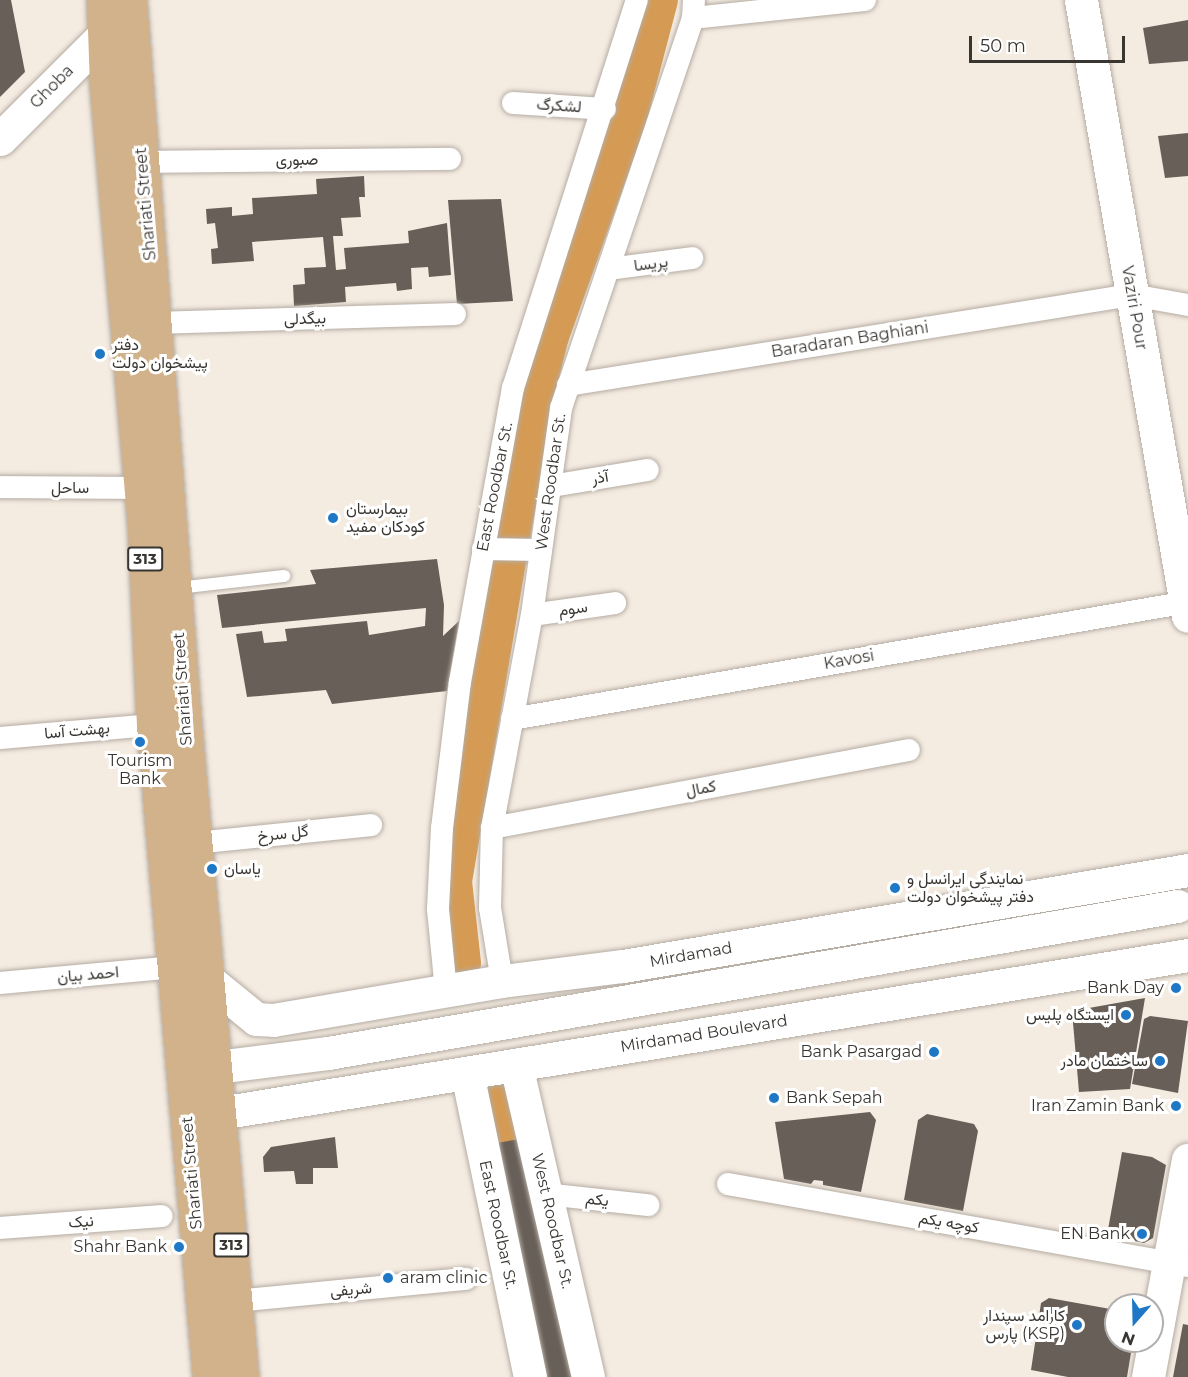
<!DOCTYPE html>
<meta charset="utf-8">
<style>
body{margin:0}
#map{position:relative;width:1188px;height:1377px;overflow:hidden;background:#f4ebe1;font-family:Montserrat,Vazirmatn,sans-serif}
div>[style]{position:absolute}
.river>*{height:38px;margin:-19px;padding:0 19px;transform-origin:19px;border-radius:19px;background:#d59b54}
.building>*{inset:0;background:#686058}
.roads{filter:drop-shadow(0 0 2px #b5aca3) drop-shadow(0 0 2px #b5aca3)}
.lane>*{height:12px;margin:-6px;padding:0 6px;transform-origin:6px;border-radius:6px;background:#fff}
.street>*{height:22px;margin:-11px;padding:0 11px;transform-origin:11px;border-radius:11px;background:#fff}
.secondary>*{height:33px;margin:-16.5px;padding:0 16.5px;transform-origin:16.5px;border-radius:16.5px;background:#fff}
.primary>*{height:33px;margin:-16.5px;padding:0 16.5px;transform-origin:16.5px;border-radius:16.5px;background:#d1b28b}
.dots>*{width:16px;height:16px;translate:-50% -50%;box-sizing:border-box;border:3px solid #fff;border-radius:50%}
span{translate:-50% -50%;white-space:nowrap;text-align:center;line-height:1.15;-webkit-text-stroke:6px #fff;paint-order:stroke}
.shield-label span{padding:2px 4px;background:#fff;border:2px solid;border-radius:4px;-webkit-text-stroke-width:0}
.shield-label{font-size:15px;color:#393632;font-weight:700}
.street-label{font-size:16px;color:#393632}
.poi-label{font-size:16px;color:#393632}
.left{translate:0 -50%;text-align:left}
.right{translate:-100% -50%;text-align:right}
.north{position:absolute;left:1104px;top:1293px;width:60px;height:60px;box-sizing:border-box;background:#fff;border:2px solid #b0afad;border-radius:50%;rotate:200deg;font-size:16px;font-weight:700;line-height:24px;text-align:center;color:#393632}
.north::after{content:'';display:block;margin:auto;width:21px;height:27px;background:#1e78c5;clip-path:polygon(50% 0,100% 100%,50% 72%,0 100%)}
.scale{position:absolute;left:969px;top:36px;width:156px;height:27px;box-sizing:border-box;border:3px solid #393632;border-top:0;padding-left:8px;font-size:18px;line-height:21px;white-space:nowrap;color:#393632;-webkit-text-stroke:4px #fff;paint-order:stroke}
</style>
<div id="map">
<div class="river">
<div style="left:462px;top:963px;width:82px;rotate:-96.3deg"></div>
<div style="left:453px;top:881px;width:493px;rotate:-80.4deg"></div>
<div style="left:535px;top:395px;width:61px;rotate:-75.7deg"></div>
<div style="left:550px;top:336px;width:232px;rotate:-70.3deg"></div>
<div style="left:628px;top:118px;width:122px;rotate:-75.3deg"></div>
<div style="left:494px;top:1095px;width:100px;rotate:76.7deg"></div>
</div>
<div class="building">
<div style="clip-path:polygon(0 0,11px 0,25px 72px,0 97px)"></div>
<div style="clip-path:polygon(1188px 20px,1188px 61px,1149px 64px,1143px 28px)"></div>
<div style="clip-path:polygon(1188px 133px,1188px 176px,1165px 178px,1158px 136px)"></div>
<div style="clip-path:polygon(364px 176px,365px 197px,359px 197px,361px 217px,341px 218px,343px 236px,333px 236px,336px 270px,346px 269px,344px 248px,409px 243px,408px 231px,447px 223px,451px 275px,429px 277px,428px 267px,411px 268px,412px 289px,397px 291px,396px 283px,345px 287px,346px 302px,294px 306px,293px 285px,305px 284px,304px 268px,326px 267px,323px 237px,252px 242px,254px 261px,212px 264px,211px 249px,218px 248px,215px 223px,207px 224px,206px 209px,232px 207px,232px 216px,253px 214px,252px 198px,317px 194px,316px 179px)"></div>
<div style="clip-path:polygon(501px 199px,513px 301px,457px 304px,448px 200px)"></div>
<div style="clip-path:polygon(437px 559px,444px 605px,443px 636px,459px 621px,447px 691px,332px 704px,326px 690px,247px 697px,236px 634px,262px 631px,264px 643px,287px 641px,285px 629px,367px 621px,369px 635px,425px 626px,426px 608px,222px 628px,217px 595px,316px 584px,310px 570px)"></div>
<div style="clip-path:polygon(1145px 998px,1130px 1089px,1079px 1092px,1072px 1011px)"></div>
<div style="clip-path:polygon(1150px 1016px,1188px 1021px,1178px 1093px,1132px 1084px,1144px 1019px)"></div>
<div style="clip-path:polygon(870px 1112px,876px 1120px,861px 1192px,823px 1185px,823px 1181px,814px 1180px,811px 1184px,784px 1179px,775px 1122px)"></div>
<div style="clip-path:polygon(927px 1114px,974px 1124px,978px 1131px,963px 1211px,904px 1200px,918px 1120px)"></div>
<div style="clip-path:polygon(335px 1137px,338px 1168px,313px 1168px,313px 1184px,296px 1184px,294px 1171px,264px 1172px,263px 1157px,271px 1147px)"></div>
<div style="clip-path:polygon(526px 1138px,577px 1377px,547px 1377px,497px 1143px)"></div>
<div style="clip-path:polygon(1122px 1152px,1152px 1157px,1166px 1165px,1153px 1238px,1144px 1243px,1107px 1235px)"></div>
<div style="clip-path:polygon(1049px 1298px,1116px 1310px,1116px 1341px,1133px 1341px,1127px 1377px,1068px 1377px,1031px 1370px,1041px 1303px)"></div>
<div style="clip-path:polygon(1183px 1324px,1188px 1325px,1188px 1377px,1173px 1377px)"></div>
</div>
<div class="roads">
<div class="lane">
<div style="left:177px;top:588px;width:108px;rotate:-6.4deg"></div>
</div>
<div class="street">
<div style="left:693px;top:18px;width:173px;rotate:-6deg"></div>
<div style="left:513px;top:103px;width:92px;rotate:3.7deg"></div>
<div style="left:143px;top:162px;width:307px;rotate:-0.6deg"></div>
<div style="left:609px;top:269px;width:84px;rotate:-7.5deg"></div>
<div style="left:156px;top:323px;width:299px;rotate:-1.7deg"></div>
<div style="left:568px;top:385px;width:571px;rotate:-9.07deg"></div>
<div style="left:1132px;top:295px;width:57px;rotate:10.1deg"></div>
<div style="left:551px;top:486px;width:98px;rotate:-9.4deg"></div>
<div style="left:0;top:487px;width:140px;rotate:0.4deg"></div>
<div style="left:483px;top:549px;width:58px;rotate:1deg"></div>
<div style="left:532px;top:615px;width:84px;rotate:-8.2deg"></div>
<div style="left:512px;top:719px;width:686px;rotate:-9.82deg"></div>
<div style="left:0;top:738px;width:154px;rotate:-4.9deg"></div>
<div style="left:492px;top:828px;width:424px;rotate:-10.6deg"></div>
<div style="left:195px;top:843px;width:177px;rotate:-5.8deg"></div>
<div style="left:502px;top:981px;width:74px;rotate:-99.3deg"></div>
<div style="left:490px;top:908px;width:80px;rotate:-88.6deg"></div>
<div style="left:492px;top:828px;width:217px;rotate:-79.4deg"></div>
<div style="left:532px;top:615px;width:209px;rotate:-82deg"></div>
<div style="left:561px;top:408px;width:412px;rotate:-71.3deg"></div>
<div style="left:693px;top:18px;width:18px;rotate:-87deg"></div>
<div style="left:0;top:983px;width:176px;rotate:-5.2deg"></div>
<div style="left:446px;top:991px;width:82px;rotate:-95.6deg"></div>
<div style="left:438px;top:909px;width:81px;rotate:-87.2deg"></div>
<div style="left:442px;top:828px;width:147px;rotate:-83deg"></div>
<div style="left:460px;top:682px;width:299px;rotate:-79.8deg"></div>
<div style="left:513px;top:388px;width:407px;rotate:-72.3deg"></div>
<div style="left:728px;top:1184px;width:467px;rotate:10.1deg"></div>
<div style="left:546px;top:1194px;width:103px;rotate:6.2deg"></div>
<div style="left:0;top:1228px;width:162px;rotate:-4.2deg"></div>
<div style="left:236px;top:1301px;width:231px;rotate:-5.5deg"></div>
</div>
<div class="secondary">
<div style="left:1081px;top:0;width:625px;rotate:80.15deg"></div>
<div style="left:0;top:139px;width:147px;rotate:-45deg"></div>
<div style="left:207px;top:979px;width:63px;rotate:39.2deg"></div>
<div style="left:256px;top:1019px;width:17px;rotate:3deg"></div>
<div style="left:273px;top:1020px;width:232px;rotate:-9.7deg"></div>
<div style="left:502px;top:981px;width:122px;rotate:-7.1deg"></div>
<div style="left:623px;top:966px;width:573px;rotate:-9.64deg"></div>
<div style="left:516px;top:1065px;width:320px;rotate:77deg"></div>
<div style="left:216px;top:1067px;width:113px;rotate:-7.1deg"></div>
<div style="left:328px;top:1053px;width:862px;rotate:-9.82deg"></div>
<div style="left:467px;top:1073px;width:310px;rotate:78.3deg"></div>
<div style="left:220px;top:1113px;width:981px;rotate:-9.27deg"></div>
<div style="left:1148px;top:1377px;width:221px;rotate:-79.6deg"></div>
</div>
<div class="primary">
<div style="left:103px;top:0;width:84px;rotate:88deg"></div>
<div style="left:106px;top:84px;width:445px;rotate:85.1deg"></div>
<div style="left:144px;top:527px;width:198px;rotate:87.4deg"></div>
<div style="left:153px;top:725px;width:654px;rotate:85.09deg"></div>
<div style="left:130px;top:0;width:726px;rotate:85.66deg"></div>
<div style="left:185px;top:724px;width:655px;rotate:85.01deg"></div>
</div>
</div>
<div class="dots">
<div style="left:100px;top:354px;background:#1e78c5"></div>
<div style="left:333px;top:518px;background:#1e78c5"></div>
<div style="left:140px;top:742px;background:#1e78c5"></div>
<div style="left:212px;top:869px;background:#1e78c5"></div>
<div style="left:895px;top:888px;background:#1e78c5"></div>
<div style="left:1176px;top:988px;background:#1e78c5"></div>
<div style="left:1126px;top:1015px;background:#1e78c5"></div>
<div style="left:934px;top:1052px;background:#1e78c5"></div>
<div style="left:1160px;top:1061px;background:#1e78c5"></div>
<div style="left:774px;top:1098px;background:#1e78c5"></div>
<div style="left:1176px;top:1106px;background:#1e78c5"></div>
<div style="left:1142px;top:1234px;background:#1e78c5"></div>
<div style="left:179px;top:1247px;background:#1e78c5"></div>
<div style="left:388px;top:1278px;background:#1e78c5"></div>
<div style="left:1077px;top:1325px;background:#1e78c5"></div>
</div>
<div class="shield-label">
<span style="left:145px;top:559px">313</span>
<span style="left:231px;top:1245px">313</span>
</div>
<div class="street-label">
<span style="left:52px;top:87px;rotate:-45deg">Ghoba</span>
<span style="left:559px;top:106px;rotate:4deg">لشکرگ</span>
<span style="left:297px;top:160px;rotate:-1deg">صبوری</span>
<span style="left:146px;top:204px;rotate:-95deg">Shariati Street</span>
<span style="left:651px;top:264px;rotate:-8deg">پریسا</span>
<span style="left:1134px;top:308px;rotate:80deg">Vaziri Pour</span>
<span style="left:305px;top:319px;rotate:-2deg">بیگدلی</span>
<span style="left:850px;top:340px;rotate:-9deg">Baradaran Baghiani</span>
<span style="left:600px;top:478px;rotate:-9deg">آذر</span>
<span style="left:551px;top:482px;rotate:-82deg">West Roodbar St.</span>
<span style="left:495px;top:487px;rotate:-79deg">East Roodbar St.</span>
<span style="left:70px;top:488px">ساحل</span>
<span style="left:573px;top:609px;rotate:-8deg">سوم</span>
<span style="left:849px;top:660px;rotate:-10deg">Kavosi</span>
<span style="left:183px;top:689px;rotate:-94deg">Shariati Street</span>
<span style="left:77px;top:731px;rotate:-5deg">بهشت آسا</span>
<span style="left:701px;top:789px;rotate:-11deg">کمال</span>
<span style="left:283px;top:834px;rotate:-6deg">گل سرخ</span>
<span style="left:691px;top:955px;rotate:-10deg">Mirdamad</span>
<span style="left:88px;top:975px;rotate:-5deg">احمد بیان</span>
<span style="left:704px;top:1034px;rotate:-9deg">Mirdamad Boulevard</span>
<span style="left:192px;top:1173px;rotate:-95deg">Shariati Street</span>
<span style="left:597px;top:1200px;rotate:6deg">یکم</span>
<span style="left:552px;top:1221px;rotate:77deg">West Roodbar St.</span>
<span style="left:81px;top:1222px;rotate:-4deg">نیک</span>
<span style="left:949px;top:1223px;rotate:10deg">کوچه یکم</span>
<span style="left:498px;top:1225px;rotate:78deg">East Roodbar St.</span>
<span style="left:351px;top:1290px;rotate:-5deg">شریفی</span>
</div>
<div class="poi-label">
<span class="left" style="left:112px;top:354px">دفتر<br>پیشخوان دولت</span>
<span class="left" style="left:346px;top:518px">بیمارستان<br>کودکان مفید</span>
<span style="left:140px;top:770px">Tourism<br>Bank</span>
<span class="left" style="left:224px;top:869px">یاسان</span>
<span class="left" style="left:907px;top:888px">نمایندگی ایرانسل و<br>دفتر پیشخوان دولت</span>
<span class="right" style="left:1164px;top:988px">Bank Day</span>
<span class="right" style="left:1114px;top:1015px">ایستگاه پلیس</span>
<span class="right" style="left:922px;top:1052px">Bank Pasargad</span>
<span class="right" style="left:1148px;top:1061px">ساختمان مادر</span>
<span class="left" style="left:786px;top:1098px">Bank Sepah</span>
<span class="right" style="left:1164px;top:1106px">Iran Zamin Bank</span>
<span class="right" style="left:1130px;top:1234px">EN Bank</span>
<span class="right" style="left:167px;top:1247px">Shahr Bank</span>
<span class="left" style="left:400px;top:1278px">aram clinic</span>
<span class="right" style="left:1065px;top:1325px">کارامد سپندار<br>پارس (KSP)</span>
</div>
<div class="north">N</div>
<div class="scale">50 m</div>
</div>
